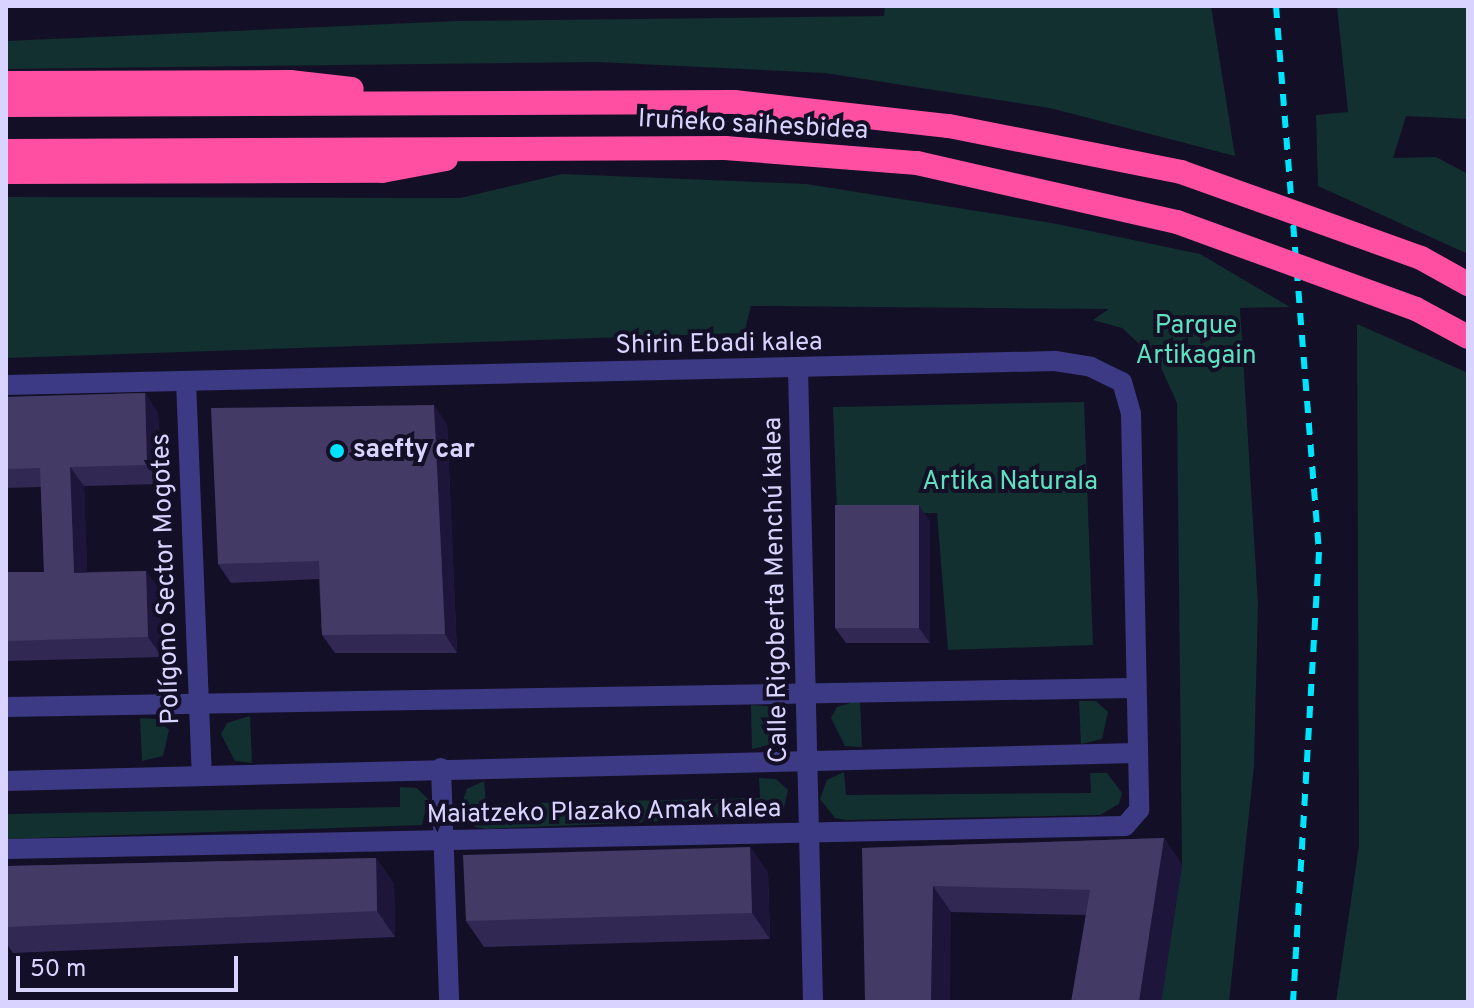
<!DOCTYPE html>
<meta charset="utf-8">
<style>
body{margin:0}
#map{position:relative;width:1474px;height:1008px;overflow:hidden;background:#130f26;font-family:Overpass,sans-serif}
div>[style]{position:absolute}
.green>*{inset:0;background:#12302f}
.minor>*{height:20px;margin:-10px;padding:0 10px;transform-origin:10px;border-radius:10px;background:#3d3a85}
.highway>*{height:24px;margin:-12px;padding:0 12px;transform-origin:12px;border-radius:12px;background:#ff4fa3}
.rail>*{height:6px;margin-top:-3px;transform-origin:0;background:repeating-linear-gradient(90deg,#00e5ff 0 12px,transparent 0 22px)}
.highway-bridge>*{height:24px;margin:-12px;padding:0 12px;transform-origin:12px;border-radius:12px;background:#ff4fa3}
.wall>*{inset:0;background:#312854}
.shaded-wall>*{inset:0;background:#1d163a}
.building>*{inset:0;background:#433a66}
.dots>*{width:22px;height:22px;translate:-50% -50%;box-sizing:border-box;border:4px solid #130f26;border-radius:50%}
span{translate:-50% -50%;white-space:nowrap;text-align:center;line-height:1.15;-webkit-text-stroke:8px #130f26;paint-order:stroke}
.street-label{font-size:26px;color:#d9d4ff}
.park-label{font-size:26px;color:#5fe0c0}
.poi-label{font-size:26px;color:#d9d4ff;font-weight:700}
.left{translate:0 -50%;text-align:left}
.frame{position:absolute;inset:0;border:8px solid #d9d4ff;pointer-events:none}
.scale{position:absolute;left:16px;top:956px;width:222px;height:36px;box-sizing:border-box;border:4px solid #d9d4ff;border-top:0;padding-left:10px;font-size:24px;line-height:28px;white-space:nowrap;color:#d9d4ff;-webkit-text-stroke:6px #130f26;paint-order:stroke}
</style>
<div id="map">
<div class="green">
<div style="clip-path:polygon(885px 6px,1211px 6px,1235px 156px,1050px 108px,825px 73px,598px 62px,6px 69px,6px 41px,457px 21px,884px 16px)"></div>
<div style="clip-path:polygon(1337px 6px,1468px 6px,1468px 119px,1406px 116px,1393px 158px,1436px 157px,1468px 174px,1468px 254px,1318px 186px,1316px 115px,1348px 112px)"></div>
<div style="clip-path:polygon(562px 174px,806px 184px,1052px 223px,1200px 254px,1290px 307px,1240px 308px,1258px 604px,1254px 766px,1229px 1002px,1161px 1002px,1182px 864px,1177px 403px,1158px 361px,1122px 328px,1093px 320px,1109px 309px,751px 306px,744px 333px,6px 358px,6px 197px,460px 198px)"></div>
<div style="clip-path:polygon(1357px 324px,1468px 373px,1468px 1002px,1336px 1002px,1359px 846px)"></div>
<div style="clip-path:polygon(1084px 402px,1093px 645px,948px 650px,937px 513px,837px 514px,833px 407px)"></div>
<div style="clip-path:polygon(860px 700px,862px 747px,845px 746px,831px 718px,837px 707px)"></div>
<div style="clip-path:polygon(1079px 701px,1096px 701px,1108px 712px,1102px 739px,1081px 744px)"></div>
<div style="clip-path:polygon(751px 705px,767px 706px,779px 717px,773px 744px,752px 749px)"></div>
<div style="clip-path:polygon(250px 716px,252px 763px,235px 761px,221px 734px,227px 723px)"></div>
<div style="clip-path:polygon(140px 718px,157px 719px,169px 730px,163px 756px,142px 761px)"></div>
<div style="clip-path:polygon(844px 772px,846px 795px,1091px 793px,1090px 773px,1107px 773px,1122px 793px,1119px 804px,1100px 815px,846px 820px,835px 818px,820px 799px,827px 780px)"></div>
<div style="clip-path:polygon(759px 778px,776px 779px,788px 790px,782px 816px,486px 829px,475px 827px,460px 808px,467px 789px,484px 781px,486px 804px,760px 798px)"></div>
<div style="clip-path:polygon(400px 787px,417px 788px,428px 799px,422px 825px,6px 839px,6px 814px,400px 807px)"></div>
</div>
<div class="minor">
<div style="left:798px;top:369px;width:633px;rotate:88.64deg"></div>
<div style="left:186px;top:381px;width:394px;rotate:87.7deg"></div>
<div style="left:6px;top:385px;width:1049px;rotate:-1.31deg"></div>
<div style="left:1055px;top:361px;width:36px;rotate:9deg"></div>
<div style="left:1091px;top:367px;width:34px;rotate:26deg"></div>
<div style="left:1122px;top:382px;width:33px;rotate:74deg"></div>
<div style="left:1131px;top:414px;width:396px;rotate:88.8deg"></div>
<div style="left:1139px;top:810px;width:21px;rotate:131deg"></div>
<div style="left:1125px;top:826px;width:1119px;rotate:178.82deg"></div>
<div style="left:6px;top:707px;width:1127px;rotate:-0.97deg"></div>
<div style="left:441px;top:768px;width:234px;rotate:88deg"></div>
<div style="left:6px;top:781px;width:1130px;rotate:-1.42deg"></div>
</div>
<div class="highway">
<div style="left:6px;top:83px;width:284px;rotate:-0.2deg"></div>
<div style="left:290px;top:82px;width:62px;rotate:6.4deg"></div>
<div style="left:6px;top:105px;width:728px;rotate:-0.24deg"></div>
<div style="left:734px;top:102px;width:216px;rotate:6.4deg"></div>
<div style="left:949px;top:126px;width:237px;rotate:11.2deg"></div>
<div style="left:6px;top:151px;width:719px;rotate:-0.24deg"></div>
<div style="left:725px;top:148px;width:193px;rotate:4.5deg"></div>
<div style="left:917px;top:163px;width:267px;rotate:12.8deg"></div>
<div style="left:6px;top:172px;width:376px;rotate:-0.2deg"></div>
<div style="left:382px;top:171px;width:65px;rotate:-10.6deg"></div>
<div style="left:1421px;top:258px;width:54px;rotate:29deg"></div>
<div style="left:1416px;top:309px;width:59px;rotate:28.3deg"></div>
</div>
<div class="rail">
<div style="left:1276px;top:6px;width:548px;rotate:85.5deg"></div>
<div style="left:1319px;top:552px;width:451px;rotate:93.3deg"></div>
</div>
<div class="highway-bridge">
<div style="left:1181px;top:172px;width:255px;rotate:19.7deg"></div>
<div style="left:1177px;top:222px;width:254px;rotate:20deg"></div>
</div>
<div class="wall">
<div style="clip-path:polygon(145px 393px,158px 413px,161px 484px,84px 486px,87px 572px,146px 571px,159px 590px,162px 657px,6px 661px,6px 572px,44px 572px,41px 487px,6px 488px,6px 397px)"></div>
<div style="clip-path:polygon(447px 424px,457px 653px,335px 653px,322px 635px,319px 579px,231px 583px,218px 564px)"></div>
<div style="clip-path:polygon(930px 521px,930px 643px,846px 643px,835px 628px)"></div>
<div style="clip-path:polygon(1164px 838px,1182px 865px,1085px 915px,951px 912px,862px 848px)"></div>
<div style="clip-path:polygon(750px 847px,768px 873px,770px 939px,484px 947px,466px 921px)"></div>
<div style="clip-path:polygon(376px 858px,394px 884px,395px 937px,13px 953px,6px 943px,6px 866px)"></div>
</div>
<div class="shaded-wall">
<div style="clip-path:polygon(145px 393px,158px 413px,161px 484px,147px 465px)"></div>
<div style="clip-path:polygon(434px 405px,447px 424px,457px 653px,445px 634px)"></div>
<div style="clip-path:polygon(70px 467px,84px 486px,88px 592px,74px 573px)"></div>
<div style="clip-path:polygon(919px 505px,930px 521px,930px 643px,919px 628px)"></div>
<div style="clip-path:polygon(146px 571px,159px 590px,162px 657px,148px 637px)"></div>
<div style="clip-path:polygon(1164px 838px,1182px 865px,1161px 1002px,1139px 1002px)"></div>
<div style="clip-path:polygon(750px 847px,768px 873px,770px 939px,752px 913px)"></div>
<div style="clip-path:polygon(376px 858px,394px 884px,395px 937px,377px 911px)"></div>
<div style="clip-path:polygon(933px 886px,951px 912px,950px 1002px,931px 1002px)"></div>
</div>
<div class="building">
<div style="clip-path:polygon(145px 393px,147px 465px,70px 467px,74px 573px,146px 571px,148px 637px,6px 641px,6px 572px,44px 572px,40px 468px,6px 469px,6px 397px)"></div>
<div style="clip-path:polygon(434px 405px,445px 634px,322px 635px,319px 561px,218px 564px,211px 408px)"></div>
<div style="clip-path:polygon(835px 505px,919px 505px,919px 628px,835px 628px)"></div>
<div style="clip-path:polygon(1164px 838px,1139px 1002px,1071px 1002px,1090px 890px,933px 886px,931px 1002px,865px 1002px,862px 848px)"></div>
<div style="clip-path:polygon(750px 847px,752px 913px,466px 921px,463px 855px)"></div>
<div style="clip-path:polygon(376px 858px,377px 911px,6px 927px,6px 866px)"></div>
</div>
<div class="dots">
<div style="left:337px;top:451px;background:#00e5ff"></div>
</div>
<div class="street-label">
<span style="left:753px;top:126px;rotate:3deg">Iruñeko saihesbidea</span>
<span style="left:719px;top:345px;rotate:-1deg">Shirin Ebadi kalea</span>
<span style="left:167px;top:579px;rotate:-92deg">Polígono Sector Mogotes</span>
<span style="left:777px;top:590px;rotate:-91deg">Calle Rigoberta Menchú kalea</span>
<span style="left:604px;top:813px;rotate:-1deg">Maiatzeko Plazako Amak kalea</span>
</div>
<div class="park-label">
<span style="left:1196px;top:342px">Parque<br>Artikagain</span>
<span style="left:1010px;top:483px">Artika Naturala</span>
</div>
<div class="poi-label">
<span class="left" style="left:353px;top:451px">saefty car</span>
</div>
<div class="frame"></div>
<div class="scale">50 m</div>
</div>
